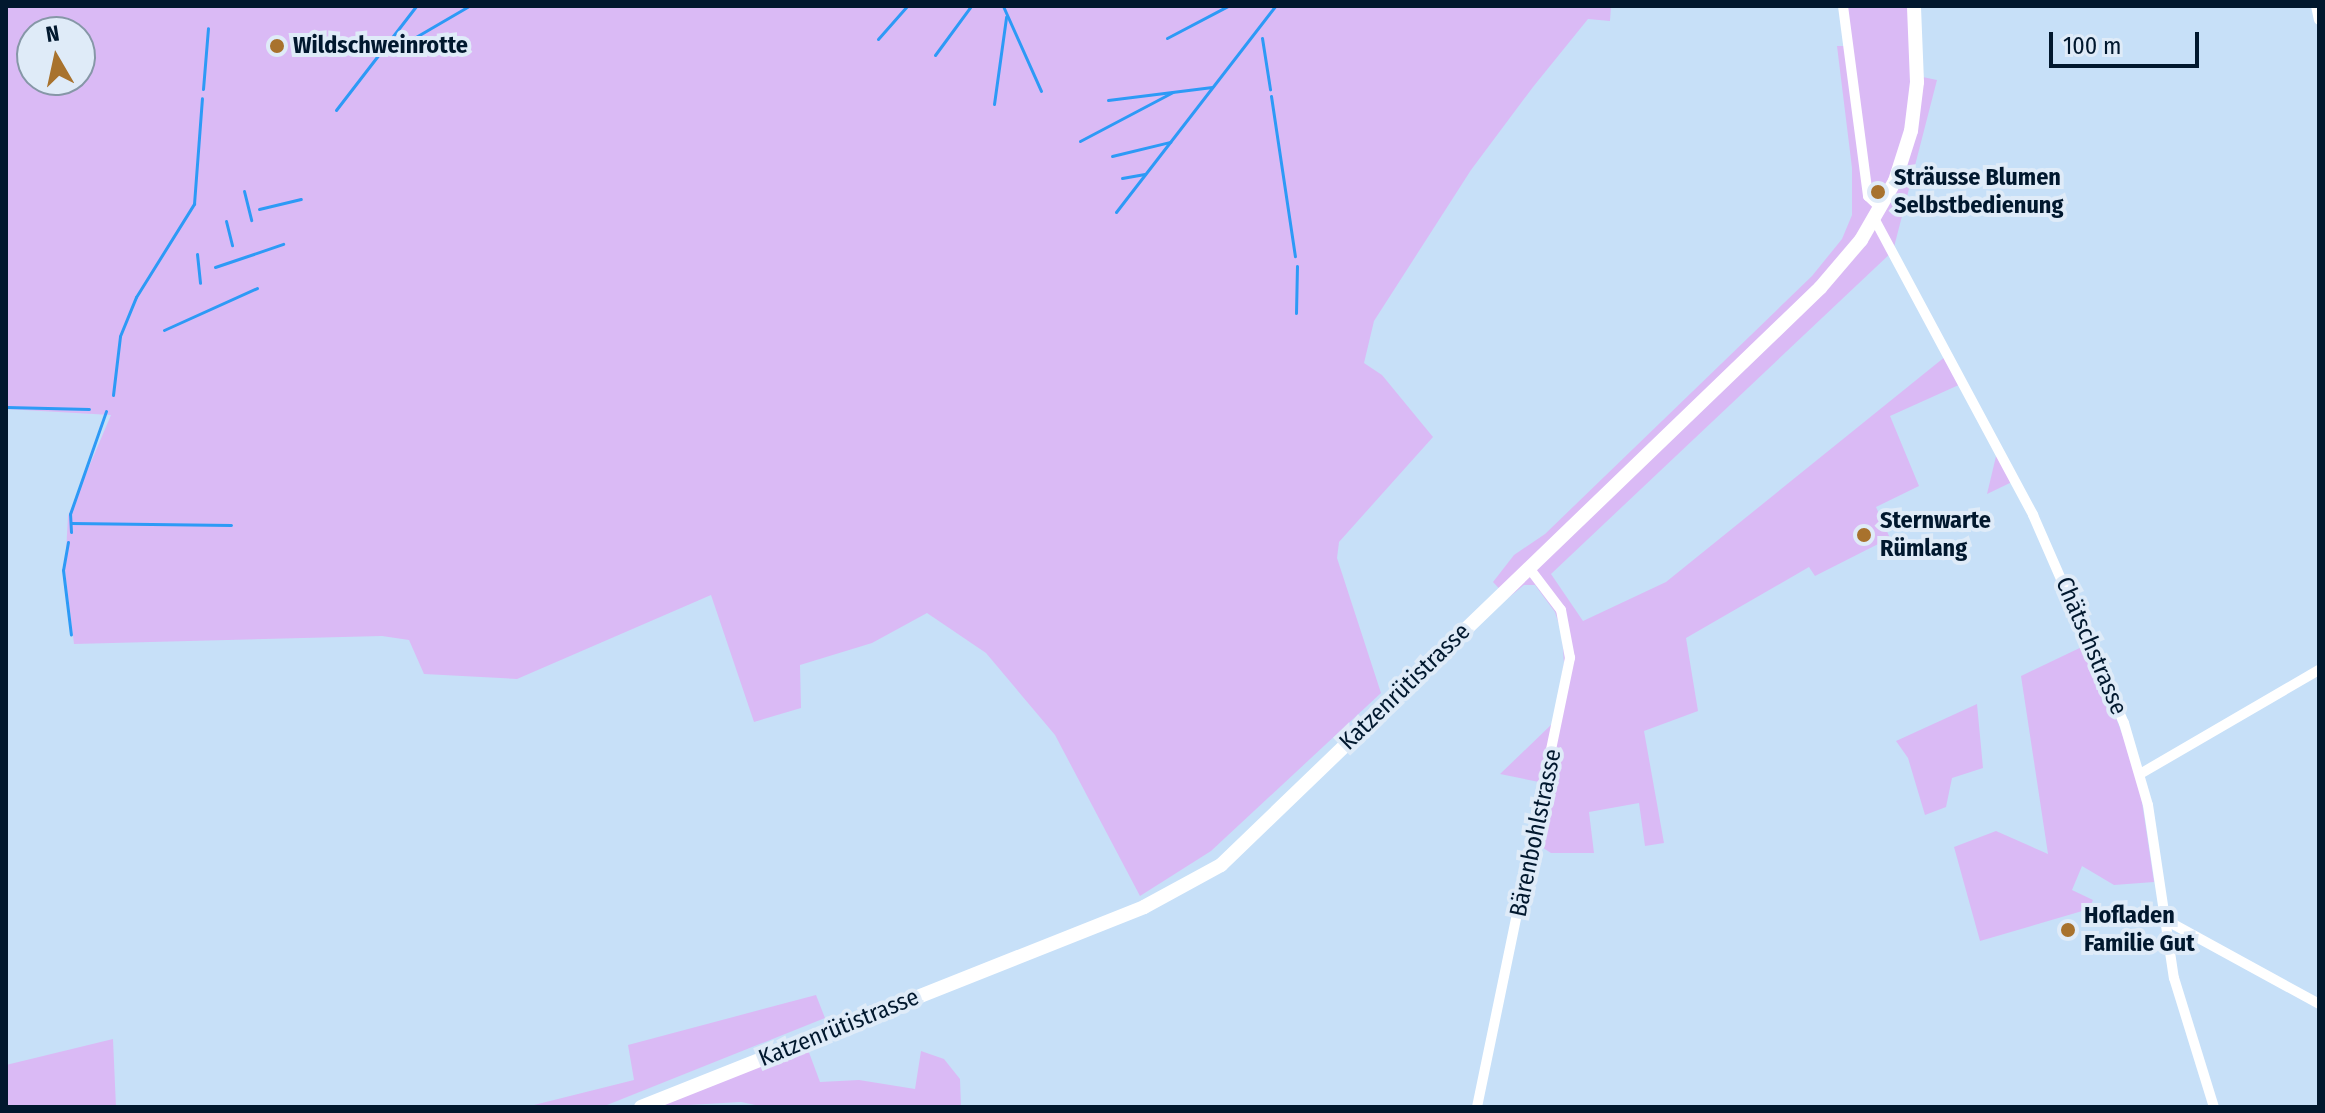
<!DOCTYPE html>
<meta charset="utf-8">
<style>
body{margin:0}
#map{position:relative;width:2325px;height:1113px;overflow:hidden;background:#c7e0f8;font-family:"Fira Sans Condensed",sans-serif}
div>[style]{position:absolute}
.green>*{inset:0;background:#dabaf5}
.stream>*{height:3px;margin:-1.5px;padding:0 1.5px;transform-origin:1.5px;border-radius:1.5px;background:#2d9af6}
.minor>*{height:10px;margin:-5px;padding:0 5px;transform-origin:5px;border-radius:5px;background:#fff}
.tertiary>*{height:14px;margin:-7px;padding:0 7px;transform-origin:7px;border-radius:7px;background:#fff}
.dots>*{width:22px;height:22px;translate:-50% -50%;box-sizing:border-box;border:4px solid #dfebf8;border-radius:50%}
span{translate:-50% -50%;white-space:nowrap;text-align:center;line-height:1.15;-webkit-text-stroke:8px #dfebf8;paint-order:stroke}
.poi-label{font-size:24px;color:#01182e;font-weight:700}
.left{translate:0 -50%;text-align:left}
.street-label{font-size:24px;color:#01182e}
.frame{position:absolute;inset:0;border:8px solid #01182e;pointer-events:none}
.north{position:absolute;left:16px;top:16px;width:80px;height:80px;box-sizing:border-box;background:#dfebf8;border:2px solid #8697a7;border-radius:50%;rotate:351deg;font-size:22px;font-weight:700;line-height:32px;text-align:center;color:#01182e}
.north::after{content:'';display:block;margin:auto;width:28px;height:36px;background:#a8722d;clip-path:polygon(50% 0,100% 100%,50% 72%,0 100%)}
.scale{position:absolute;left:2049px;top:32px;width:150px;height:36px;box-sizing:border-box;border:4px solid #01182e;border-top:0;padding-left:10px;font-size:24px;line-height:28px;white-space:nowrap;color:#01182e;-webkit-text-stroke:6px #dfebf8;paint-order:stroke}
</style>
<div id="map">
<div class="green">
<div style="clip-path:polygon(evenodd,6px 6px,1611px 6px,1610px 21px,1588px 19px,1533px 87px,1471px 170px,1374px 321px,1364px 363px,1382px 375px,1433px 437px,1339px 542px,1337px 558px,1381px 693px,1211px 851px,1140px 896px,1055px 735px,986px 653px,927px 613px,872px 643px,800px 665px,801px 708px,754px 722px,711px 595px,517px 679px,424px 674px,409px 640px,382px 636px,74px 644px,65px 571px,68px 516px,111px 415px,6px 409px,6px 6px,80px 32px,80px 80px,32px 80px,32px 32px,80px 32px)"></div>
<div style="clip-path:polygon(1846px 6px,1910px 6px,1913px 75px,1937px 80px,1893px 251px,1551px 574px,1583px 621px,1666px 582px,1946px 356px,1961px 384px,1890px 416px,1919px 486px,1876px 507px,1890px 538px,1815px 576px,1809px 567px,1686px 638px,1698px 711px,1644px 731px,1664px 843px,1645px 846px,1639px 803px,1589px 812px,1594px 853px,1551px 853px,1537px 844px,1549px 784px,1500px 774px,1553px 723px,1564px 663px,1562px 634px,1555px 612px,1535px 585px,1524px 585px,1508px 598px,1493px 582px,1514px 555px,1545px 534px,1812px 276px,1842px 239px,1852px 215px,1852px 168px,1837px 46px,1851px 46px)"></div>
<div style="clip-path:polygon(1997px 452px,2012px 482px,1987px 494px)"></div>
<div style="clip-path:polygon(2088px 644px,2138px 776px,2154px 882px,2114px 885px,2082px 866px,2072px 890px,2093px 900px,2089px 909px,1980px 941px,1954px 847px,1996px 831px,2048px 854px,2021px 676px)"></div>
<div style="clip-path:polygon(1977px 704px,1983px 768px,1952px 778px,1946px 807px,1925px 815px,1908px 758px,1896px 741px)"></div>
<div style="clip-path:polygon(816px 995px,825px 1018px,602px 1107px,526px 1107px,634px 1080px,628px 1045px)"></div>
<div style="clip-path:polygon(113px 1039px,116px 1107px,6px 1107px,6px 1065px)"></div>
<div style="clip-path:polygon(807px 1047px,820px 1082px,859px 1080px,915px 1089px,921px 1051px,944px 1059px,960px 1079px,961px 1107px,765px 1107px,741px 1102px,653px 1107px)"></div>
</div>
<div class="stream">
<div style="left:1003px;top:6px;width:93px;rotate:65.9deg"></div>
<div style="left:1167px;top:38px;width:69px;rotate:-27.7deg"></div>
<div style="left:1262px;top:38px;width:52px;rotate:81.1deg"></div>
<div style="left:878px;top:39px;width:44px;rotate:-48.7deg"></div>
<div style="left:387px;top:44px;width:28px;rotate:-13deg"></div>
<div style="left:414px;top:38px;width:64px;rotate:-30.2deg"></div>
<div style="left:935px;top:55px;width:61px;rotate:-53.7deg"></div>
<div style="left:203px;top:89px;width:61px;rotate:-85.3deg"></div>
<div style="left:1271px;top:96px;width:162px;rotate:81.5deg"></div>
<div style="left:1108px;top:100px;width:105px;rotate:-7.1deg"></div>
<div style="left:994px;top:104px;width:88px;rotate:-82.1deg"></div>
<div style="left:336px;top:110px;width:131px;rotate:-52.4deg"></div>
<div style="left:1080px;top:141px;width:105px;rotate:-27.8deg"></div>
<div style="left:1112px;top:156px;width:60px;rotate:-13.6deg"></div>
<div style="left:1122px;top:178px;width:23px;rotate:-10deg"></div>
<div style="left:244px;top:191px;width:30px;rotate:76deg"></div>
<div style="left:259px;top:209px;width:43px;rotate:-13.4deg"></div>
<div style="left:1116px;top:212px;width:260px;rotate:-52.3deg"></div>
<div style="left:226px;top:221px;width:25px;rotate:76deg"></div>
<div style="left:197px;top:254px;width:29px;rotate:84deg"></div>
<div style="left:215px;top:267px;width:72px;rotate:-18.7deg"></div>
<div style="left:1296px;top:313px;width:47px;rotate:-88.8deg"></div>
<div style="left:164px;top:330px;width:102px;rotate:-24.3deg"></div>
<div style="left:113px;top:395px;width:59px;rotate:-83.2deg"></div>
<div style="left:120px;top:336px;width:42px;rotate:-67.7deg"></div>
<div style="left:136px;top:297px;width:110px;rotate:-58.1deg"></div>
<div style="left:194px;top:204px;width:106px;rotate:-85.7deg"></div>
<div style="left:6px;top:407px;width:83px;rotate:1.4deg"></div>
<div style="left:71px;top:523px;width:160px;rotate:0.7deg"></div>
<div style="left:71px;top:532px;width:18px;rotate:-93deg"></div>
<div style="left:70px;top:514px;width:109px;rotate:-70.7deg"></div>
<div style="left:68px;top:542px;width:28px;rotate:100deg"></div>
<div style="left:63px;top:570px;width:65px;rotate:83deg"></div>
</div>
<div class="minor">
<div style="left:1843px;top:6px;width:192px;rotate:82.5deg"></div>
<div style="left:1868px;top:196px;width:18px;rotate:43deg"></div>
<div style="left:2316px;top:6px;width:14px;rotate:78deg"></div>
<div style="left:1875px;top:220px;width:335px;rotate:61.8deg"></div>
<div style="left:2033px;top:515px;width:227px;rotate:66.4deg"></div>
<div style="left:2124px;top:723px;width:85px;rotate:73.7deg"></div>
<div style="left:2148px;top:805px;width:175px;rotate:81.5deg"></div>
<div style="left:2174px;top:978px;width:135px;rotate:72.8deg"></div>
<div style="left:2140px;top:774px;width:207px;rotate:-30.2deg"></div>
<div style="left:2162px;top:918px;width:179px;rotate:28.7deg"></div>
<div style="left:1477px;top:1107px;width:459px;rotate:-78.3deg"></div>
<div style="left:1570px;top:658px;width:49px;rotate:-100.6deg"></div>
<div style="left:1561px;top:610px;width:53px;rotate:-127.3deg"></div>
</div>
<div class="tertiary">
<div style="left:641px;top:1107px;width:541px;rotate:-21.68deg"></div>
<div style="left:1144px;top:907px;width:88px;rotate:-28.6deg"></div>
<div style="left:1221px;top:865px;width:832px;rotate:-43.93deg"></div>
<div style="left:1820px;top:288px;width:63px;rotate:-49.5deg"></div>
<div style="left:1861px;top:240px;width:68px;rotate:-60deg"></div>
<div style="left:1895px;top:181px;width:52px;rotate:-72.3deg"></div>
<div style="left:1911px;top:131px;width:49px;rotate:-83deg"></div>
<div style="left:1917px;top:82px;width:76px;rotate:-92.3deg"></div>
</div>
<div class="dots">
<div style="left:277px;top:46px;background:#a8722d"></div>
<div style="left:1878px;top:192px;background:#a8722d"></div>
<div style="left:1864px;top:535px;background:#a8722d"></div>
<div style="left:2068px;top:930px;background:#a8722d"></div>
</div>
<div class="poi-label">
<span class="left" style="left:293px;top:46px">Wildschweinrotte</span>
<span class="left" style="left:1894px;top:192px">Sträusse Blumen<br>Selbstbedienung</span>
<span class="left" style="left:1880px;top:535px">Sternwarte<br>Rümlang</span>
<span class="left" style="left:2084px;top:930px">Hofladen<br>Familie Gut</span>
</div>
<div class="street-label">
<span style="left:2091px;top:646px;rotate:67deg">Chätschstrasse</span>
<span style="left:1405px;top:687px;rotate:-44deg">Katzenrütistrasse</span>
<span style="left:1536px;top:833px;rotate:-78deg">Bärenbohlstrasse</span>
<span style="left:839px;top:1028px;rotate:-22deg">Katzenrütistrasse</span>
</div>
<div class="frame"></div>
<div class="north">N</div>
<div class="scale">100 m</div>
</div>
